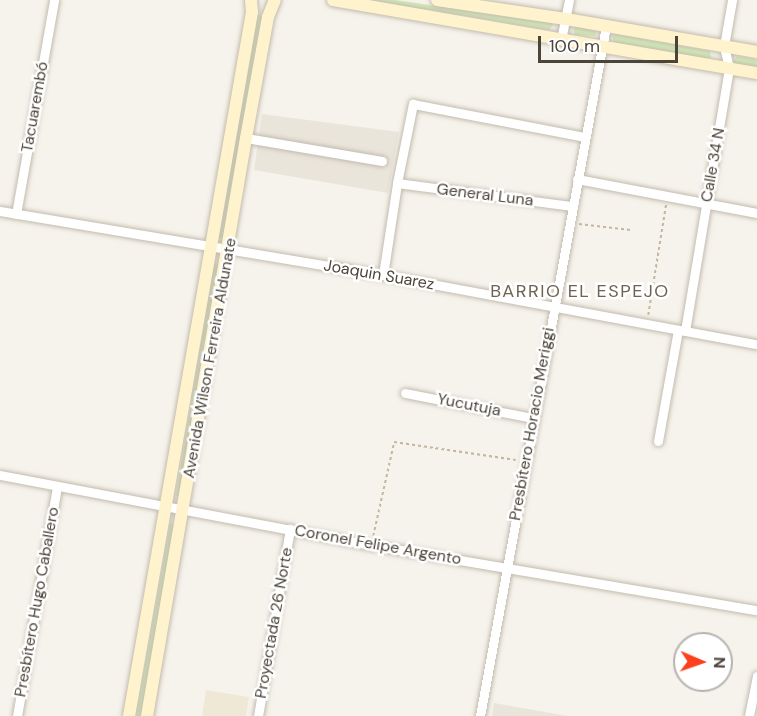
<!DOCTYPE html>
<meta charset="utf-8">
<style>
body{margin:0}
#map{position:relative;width:757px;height:716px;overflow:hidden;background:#f6f3ec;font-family:"DM Sans",sans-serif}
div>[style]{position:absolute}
.residential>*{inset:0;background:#eae5da}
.education>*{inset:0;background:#efe8d6}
.green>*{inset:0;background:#d2eab5}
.path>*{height:1.5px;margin-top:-0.75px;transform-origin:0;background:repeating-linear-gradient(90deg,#c4b79f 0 3px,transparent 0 6px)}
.roads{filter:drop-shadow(0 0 2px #c2bbae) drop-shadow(0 0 2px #c2bbae)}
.street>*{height:9px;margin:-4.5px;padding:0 4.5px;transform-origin:4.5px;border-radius:4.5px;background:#fff}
.secondary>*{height:12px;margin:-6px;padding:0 6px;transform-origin:6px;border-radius:6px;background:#fff3cd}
span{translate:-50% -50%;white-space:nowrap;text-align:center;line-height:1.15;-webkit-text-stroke:5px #fff;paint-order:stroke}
.street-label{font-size:16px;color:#4b4439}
.neighbourhood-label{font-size:18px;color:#6e6250;letter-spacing:1.5px}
.north{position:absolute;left:673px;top:632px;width:60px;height:60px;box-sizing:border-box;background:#fff;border:2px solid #b7b4b0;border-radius:50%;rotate:92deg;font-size:16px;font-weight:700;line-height:24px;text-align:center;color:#4b4439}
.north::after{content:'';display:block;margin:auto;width:21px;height:27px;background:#fc3f1d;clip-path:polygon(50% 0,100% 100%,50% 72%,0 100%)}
.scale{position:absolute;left:538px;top:36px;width:140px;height:27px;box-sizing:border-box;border:3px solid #4b4439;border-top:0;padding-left:8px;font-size:18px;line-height:21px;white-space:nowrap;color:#4b4439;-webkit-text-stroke:4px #fff;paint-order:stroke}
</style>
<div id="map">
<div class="residential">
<div style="clip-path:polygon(262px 114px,399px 132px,388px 193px,254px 170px)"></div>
<div style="clip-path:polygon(494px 703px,568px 716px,492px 716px)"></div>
</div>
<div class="education">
<div style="clip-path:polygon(206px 690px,249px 697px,246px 716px,202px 716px)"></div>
</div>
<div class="green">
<div style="clip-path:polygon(369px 0,395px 0,551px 22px,553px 25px,549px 30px)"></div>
<div style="clip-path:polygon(258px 15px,264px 16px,224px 239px,219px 238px)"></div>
<div style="clip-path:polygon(576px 26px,596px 31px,596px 36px,575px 35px,573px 28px)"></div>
<div style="clip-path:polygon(615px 34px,710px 51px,711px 57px,709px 59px,614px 42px,612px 36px)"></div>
<div style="clip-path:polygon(737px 56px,757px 60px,757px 68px,735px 64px,733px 62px)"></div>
<div style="clip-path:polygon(214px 263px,221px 264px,182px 497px,176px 496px)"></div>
<div style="clip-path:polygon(170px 524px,177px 525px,143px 716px,136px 716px)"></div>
</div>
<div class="path">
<div style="left:579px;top:224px;width:52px;rotate:6.6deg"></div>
<div style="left:648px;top:315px;width:112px;rotate:-80.8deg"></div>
<div style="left:373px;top:536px;width:96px;rotate:-77.4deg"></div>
<div style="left:394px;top:442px;width:123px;rotate:8.4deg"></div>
</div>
<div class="roads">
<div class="street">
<div style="left:561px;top:40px;width:41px;rotate:-78.7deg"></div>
<div style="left:246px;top:138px;width:138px;rotate:9.6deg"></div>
<div style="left:577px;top:179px;width:183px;rotate:10.7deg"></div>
<div style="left:397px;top:183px;width:177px;rotate:7.5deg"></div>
<div style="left:0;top:211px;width:388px;rotate:9.5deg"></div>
<div style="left:383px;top:275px;width:380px;rotate:10.5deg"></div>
<div style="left:16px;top:214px;width:217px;rotate:-79.9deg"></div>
<div style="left:383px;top:275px;width:93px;rotate:-81.3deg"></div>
<div style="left:397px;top:183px;width:81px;rotate:-78.6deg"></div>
<div style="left:413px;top:104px;width:175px;rotate:10.9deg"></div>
<div style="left:685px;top:331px;width:267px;rotate:-80.5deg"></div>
<div style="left:729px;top:68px;width:23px;rotate:-103deg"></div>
<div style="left:724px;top:46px;width:47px;rotate:-80.1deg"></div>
<div style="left:405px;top:393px;width:130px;rotate:11.1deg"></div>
<div style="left:658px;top:441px;width:113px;rotate:-79.8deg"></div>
<div style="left:0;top:475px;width:378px;rotate:10.7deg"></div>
<div style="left:371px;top:545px;width:391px;rotate:9.6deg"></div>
<div style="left:17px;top:716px;width:232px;rotate:-80.1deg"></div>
<div style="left:258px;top:716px;width:190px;rotate:-80.3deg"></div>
<div style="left:480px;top:716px;width:701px;rotate:-79.65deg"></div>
<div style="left:749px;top:716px;width:41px;rotate:-78.7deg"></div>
</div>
<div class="secondary">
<div style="left:333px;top:0;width:430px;rotate:9.8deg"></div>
<div style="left:437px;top:0;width:130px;rotate:8.4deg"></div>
<div style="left:566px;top:19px;width:194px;rotate:9.8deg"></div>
<div style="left:129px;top:716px;width:715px;rotate:-80.09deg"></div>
<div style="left:252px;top:12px;width:12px;rotate:-95deg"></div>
<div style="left:147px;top:716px;width:586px;rotate:-80.28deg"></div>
<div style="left:246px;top:138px;width:123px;rotate:-79.7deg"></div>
<div style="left:268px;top:17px;width:18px;rotate:-68deg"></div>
</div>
</div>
<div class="street-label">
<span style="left:35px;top:107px;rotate:-80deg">Tacuarembó</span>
<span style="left:713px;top:165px;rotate:-80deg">Calle 34 N</span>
<span style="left:485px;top:195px;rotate:7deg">General Luna</span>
<span style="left:379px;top:275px;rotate:10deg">Joaquin Suarez</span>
<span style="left:210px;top:358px;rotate:-80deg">Avenida Wilson Ferreira Aldunate</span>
<span style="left:469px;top:405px;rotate:11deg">Yucutuja</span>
<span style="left:532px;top:424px;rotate:-80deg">Presbítero Horacio Meriggi</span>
<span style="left:378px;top:545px;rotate:10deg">Coronel Felipe Argento</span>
<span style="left:37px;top:602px;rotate:-80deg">Presbítero Hugo Caballero</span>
<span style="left:274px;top:623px;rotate:-80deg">Proyectada 26 Norte</span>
</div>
<div class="neighbourhood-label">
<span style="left:580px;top:291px">BARRIO EL ESPEJO</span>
</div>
<div class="north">N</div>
<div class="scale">100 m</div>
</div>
